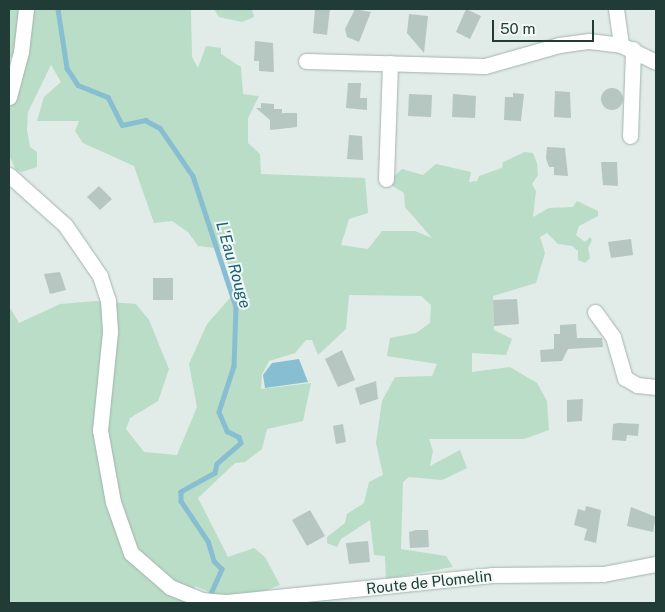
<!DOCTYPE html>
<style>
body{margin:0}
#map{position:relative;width:665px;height:612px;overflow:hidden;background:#e1ebe8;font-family:"Public Sans",sans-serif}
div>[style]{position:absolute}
.green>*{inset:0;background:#b9ddc6}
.water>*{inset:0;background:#88bed1}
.stream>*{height:4.5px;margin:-2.25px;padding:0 2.25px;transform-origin:2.25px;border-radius:2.25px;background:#88bed1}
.building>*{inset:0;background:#b6c6c1}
.round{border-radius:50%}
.roads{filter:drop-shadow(0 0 1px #a4b3af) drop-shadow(0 0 1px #a4b3af)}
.street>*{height:15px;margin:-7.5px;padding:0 7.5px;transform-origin:7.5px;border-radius:7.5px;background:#fff}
.secondary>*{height:15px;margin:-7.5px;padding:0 7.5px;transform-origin:7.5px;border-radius:7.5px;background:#fff}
span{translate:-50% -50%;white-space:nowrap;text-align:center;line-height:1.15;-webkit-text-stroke:4px #f1f8f5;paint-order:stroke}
.street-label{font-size:15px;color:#213c37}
.water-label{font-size:16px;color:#1c5f77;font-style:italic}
.frame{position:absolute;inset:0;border:10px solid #213c37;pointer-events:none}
.scale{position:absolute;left:492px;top:20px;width:102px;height:22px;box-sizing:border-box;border:2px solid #213c37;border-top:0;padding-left:6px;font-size:15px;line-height:18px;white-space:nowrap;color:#213c37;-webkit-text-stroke:4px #f1f8f5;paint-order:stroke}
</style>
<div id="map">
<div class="green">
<div style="clip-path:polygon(9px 9px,191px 9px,192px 57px,198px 68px,206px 46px,221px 48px,221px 54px,241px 67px,243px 94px,259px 96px,248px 118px,248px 143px,260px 154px,261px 174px,365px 178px,368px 213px,349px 219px,341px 245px,368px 249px,382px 231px,415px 231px,432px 238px,405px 207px,404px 193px,391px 185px,390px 180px,402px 169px,423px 175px,436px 164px,471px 172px,469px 182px,477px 181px,479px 176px,502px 168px,503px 162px,525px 152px,533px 153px,537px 163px,538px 175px,532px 184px,536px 191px,533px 217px,549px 208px,573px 207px,577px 201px,598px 211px,598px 216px,579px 226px,576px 235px,585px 242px,590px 237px,592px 240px,588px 248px,590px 258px,585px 263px,578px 260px,578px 251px,572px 246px,558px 244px,547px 233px,540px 237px,545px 253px,536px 283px,493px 296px,494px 330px,512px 339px,506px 355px,472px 353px,472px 372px,510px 367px,537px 383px,547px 401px,549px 430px,524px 439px,429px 439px,433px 451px,430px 466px,460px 450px,467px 468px,442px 480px,409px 477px,403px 482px,401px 549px,446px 556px,453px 567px,386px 579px,385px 556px,374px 555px,370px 520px,341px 539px,337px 547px,327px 543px,327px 537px,345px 523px,347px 514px,364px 503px,369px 482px,383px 475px,376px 443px,382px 401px,395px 377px,432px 376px,437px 364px,387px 356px,390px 338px,416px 333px,430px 323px,431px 305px,421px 296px,349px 295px,346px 329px,318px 355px,312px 340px,306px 340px,295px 353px,269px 361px,262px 375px,261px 389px,311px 383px,303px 421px,267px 429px,262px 449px,245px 462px,235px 463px,198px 498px,228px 557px,254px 548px,265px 557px,280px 585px,254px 595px,214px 594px,195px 586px,190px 603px,9px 603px,9px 306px,19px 323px,60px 304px,96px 301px,136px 304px,149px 320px,169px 369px,158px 401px,130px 418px,126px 429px,144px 452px,177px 455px,197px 407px,189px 364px,207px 324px,238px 289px,222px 249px,198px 246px,188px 232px,172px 221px,154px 223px,134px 166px,83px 143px,75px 131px,79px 121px,37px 121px,44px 97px,61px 82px,51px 65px,28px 112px,27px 130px,30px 147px,37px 152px,37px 167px,22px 172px,16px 170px,9px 155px,9px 111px,26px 58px,17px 55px,9px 58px)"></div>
<div style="clip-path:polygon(214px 9px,252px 9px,254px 17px,242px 22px,219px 17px)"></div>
</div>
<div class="water">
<div style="clip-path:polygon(299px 359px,308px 382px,265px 388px,263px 375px,272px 363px)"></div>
</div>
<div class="stream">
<div style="left:58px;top:9px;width:60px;rotate:81.3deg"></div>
<div style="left:67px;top:68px;width:20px;rotate:57deg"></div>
<div style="left:78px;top:85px;width:32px;rotate:22deg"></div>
<div style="left:108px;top:97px;width:31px;rotate:63deg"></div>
<div style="left:122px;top:125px;width:24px;rotate:-12deg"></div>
<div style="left:145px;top:120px;width:17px;rotate:28deg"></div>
<div style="left:160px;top:128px;width:58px;rotate:55.5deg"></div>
<div style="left:193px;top:176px;width:138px;rotate:71.8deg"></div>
<div style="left:236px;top:307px;width:59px;rotate:91.9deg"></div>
<div style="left:234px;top:366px;width:48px;rotate:108.1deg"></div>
<div style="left:219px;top:412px;width:21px;rotate:67deg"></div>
<div style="left:227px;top:431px;width:13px;rotate:27deg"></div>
<div style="left:239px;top:437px;width:6px;rotate:72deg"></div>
<div style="left:241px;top:443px;width:32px;rotate:139deg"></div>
<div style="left:217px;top:464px;width:9px;rotate:103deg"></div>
<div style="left:215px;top:473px;width:39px;rotate:151deg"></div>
<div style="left:181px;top:492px;width:9px;rotate:90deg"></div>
<div style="left:181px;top:501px;width:48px;rotate:56deg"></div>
<div style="left:208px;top:541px;width:21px;rotate:73deg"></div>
<div style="left:214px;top:561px;width:11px;rotate:45deg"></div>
<div style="left:222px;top:569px;width:32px;rotate:114deg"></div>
</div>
<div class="building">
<div style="clip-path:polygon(315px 9px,330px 9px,327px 35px,313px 33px)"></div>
<div style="clip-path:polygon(355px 9px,371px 12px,359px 42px,347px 37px,345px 29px)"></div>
<div style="clip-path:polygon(466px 9px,481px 16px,470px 39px,456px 32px)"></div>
<div style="clip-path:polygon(409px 14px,428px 16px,424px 53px,407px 33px)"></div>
<div style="clip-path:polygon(255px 41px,273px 43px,274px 72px,259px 71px,259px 61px,254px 61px)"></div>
<div style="clip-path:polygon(348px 83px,361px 83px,360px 98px,367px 98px,367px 110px,346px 108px)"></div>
<div class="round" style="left:601px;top:88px;width:22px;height:22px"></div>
<div style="clip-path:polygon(555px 91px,570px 92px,571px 118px,554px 117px)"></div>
<div style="clip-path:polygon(513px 93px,524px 94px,521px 121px,504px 120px,505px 97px,513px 97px)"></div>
<div style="clip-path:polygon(409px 94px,432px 95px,431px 117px,408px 116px)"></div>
<div style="clip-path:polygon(453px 94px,476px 96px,475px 118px,452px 117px)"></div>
<div style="clip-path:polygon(261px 103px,274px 104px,274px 109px,282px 109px,282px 113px,297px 113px,297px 127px,270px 130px,270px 120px,256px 108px,261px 108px)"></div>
<div style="clip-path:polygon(349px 135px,362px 136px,363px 160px,347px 159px)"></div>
<div style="clip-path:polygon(547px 147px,565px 148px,568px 176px,554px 175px,554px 167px,549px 167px,546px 158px)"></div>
<div style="clip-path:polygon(601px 162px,617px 162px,618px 186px,603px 185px)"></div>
<div style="clip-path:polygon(99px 186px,112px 199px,100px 210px,87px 197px)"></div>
<div style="clip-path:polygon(631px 239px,633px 255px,611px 258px,608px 242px)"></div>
<div style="clip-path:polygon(60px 272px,66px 290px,50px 294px,44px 274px)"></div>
<div style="clip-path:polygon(153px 278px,173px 278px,173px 300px,153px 300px)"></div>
<div style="clip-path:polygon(517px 299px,519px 324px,494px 326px,493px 300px)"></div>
<div style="clip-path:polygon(576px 324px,577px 338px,602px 338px,603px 347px,568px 349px,562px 361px,541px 362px,540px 350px,554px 349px,554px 334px,560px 334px,560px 325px)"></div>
<div style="clip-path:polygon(342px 350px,355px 380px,338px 387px,325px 359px)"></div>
<div style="clip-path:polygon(376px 381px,378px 399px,360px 405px,355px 388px)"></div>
<div style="clip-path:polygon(583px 399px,582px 421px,567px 422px,567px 400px)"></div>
<div style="clip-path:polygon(619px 423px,639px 424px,638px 436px,627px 435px,626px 441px,612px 440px,613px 424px)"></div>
<div style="clip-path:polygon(343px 424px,346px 442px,336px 444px,333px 426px)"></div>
<div style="clip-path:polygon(586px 506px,601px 510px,596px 543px,584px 540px,587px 529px,574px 525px,578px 509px,585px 511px)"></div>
<div style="clip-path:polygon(631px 507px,656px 517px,653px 532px,627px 526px)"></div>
<div style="clip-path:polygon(310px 510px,325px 536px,307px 546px,292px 520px)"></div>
<div style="clip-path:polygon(416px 530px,428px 530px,429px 547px,410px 548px,409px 532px)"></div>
<div style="clip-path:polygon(368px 541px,370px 562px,349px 564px,346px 543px)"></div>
</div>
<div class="roads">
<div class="street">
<div style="left:616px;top:9px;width:36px;rotate:82deg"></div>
<div style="left:306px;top:61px;width:179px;rotate:1.6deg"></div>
<div style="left:485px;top:66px;width:77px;rotate:-15.8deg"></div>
<div style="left:559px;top:45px;width:30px;rotate:-8deg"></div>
<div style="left:589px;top:41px;width:32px;rotate:7deg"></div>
<div style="left:621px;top:45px;width:39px;rotate:26deg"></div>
<div style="left:9px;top:97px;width:47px;rotate:-75.1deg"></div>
<div style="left:21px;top:52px;width:43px;rotate:-83.4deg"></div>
<div style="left:630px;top:136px;width:87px;rotate:-88deg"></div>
<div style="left:386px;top:179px;width:116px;rotate:-88deg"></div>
<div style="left:595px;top:312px;width:31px;rotate:54deg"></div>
<div style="left:613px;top:337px;width:43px;rotate:73.7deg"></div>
<div style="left:625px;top:378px;width:14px;rotate:30deg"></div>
<div style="left:637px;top:385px;width:19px;rotate:6deg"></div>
</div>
<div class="secondary">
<div style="left:9px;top:175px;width:75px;rotate:41.8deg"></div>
<div style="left:65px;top:225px;width:62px;rotate:55.5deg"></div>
<div style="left:100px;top:276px;width:26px;rotate:72deg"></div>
<div style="left:108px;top:301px;width:31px;rotate:86deg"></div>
<div style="left:110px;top:332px;width:99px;rotate:95.8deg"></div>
<div style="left:100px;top:430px;width:73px;rotate:79.8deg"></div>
<div style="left:113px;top:502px;width:54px;rotate:70.6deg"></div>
<div style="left:131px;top:553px;width:52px;rotate:41.1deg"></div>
<div style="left:170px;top:587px;width:35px;rotate:22deg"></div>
<div style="left:202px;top:600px;width:25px;rotate:5deg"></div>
<div style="left:227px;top:602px;width:266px;rotate:-5.8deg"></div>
<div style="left:492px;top:575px;width:111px;rotate:-0.5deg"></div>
<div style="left:603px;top:574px;width:54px;rotate:-10.7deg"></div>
</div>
</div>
<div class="street-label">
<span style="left:429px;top:582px;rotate:-6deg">Route de Plomelin</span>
</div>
<div class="water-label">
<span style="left:233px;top:265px;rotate:74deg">L'Eau Rouge</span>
</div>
<div class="frame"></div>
<div class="scale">50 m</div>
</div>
